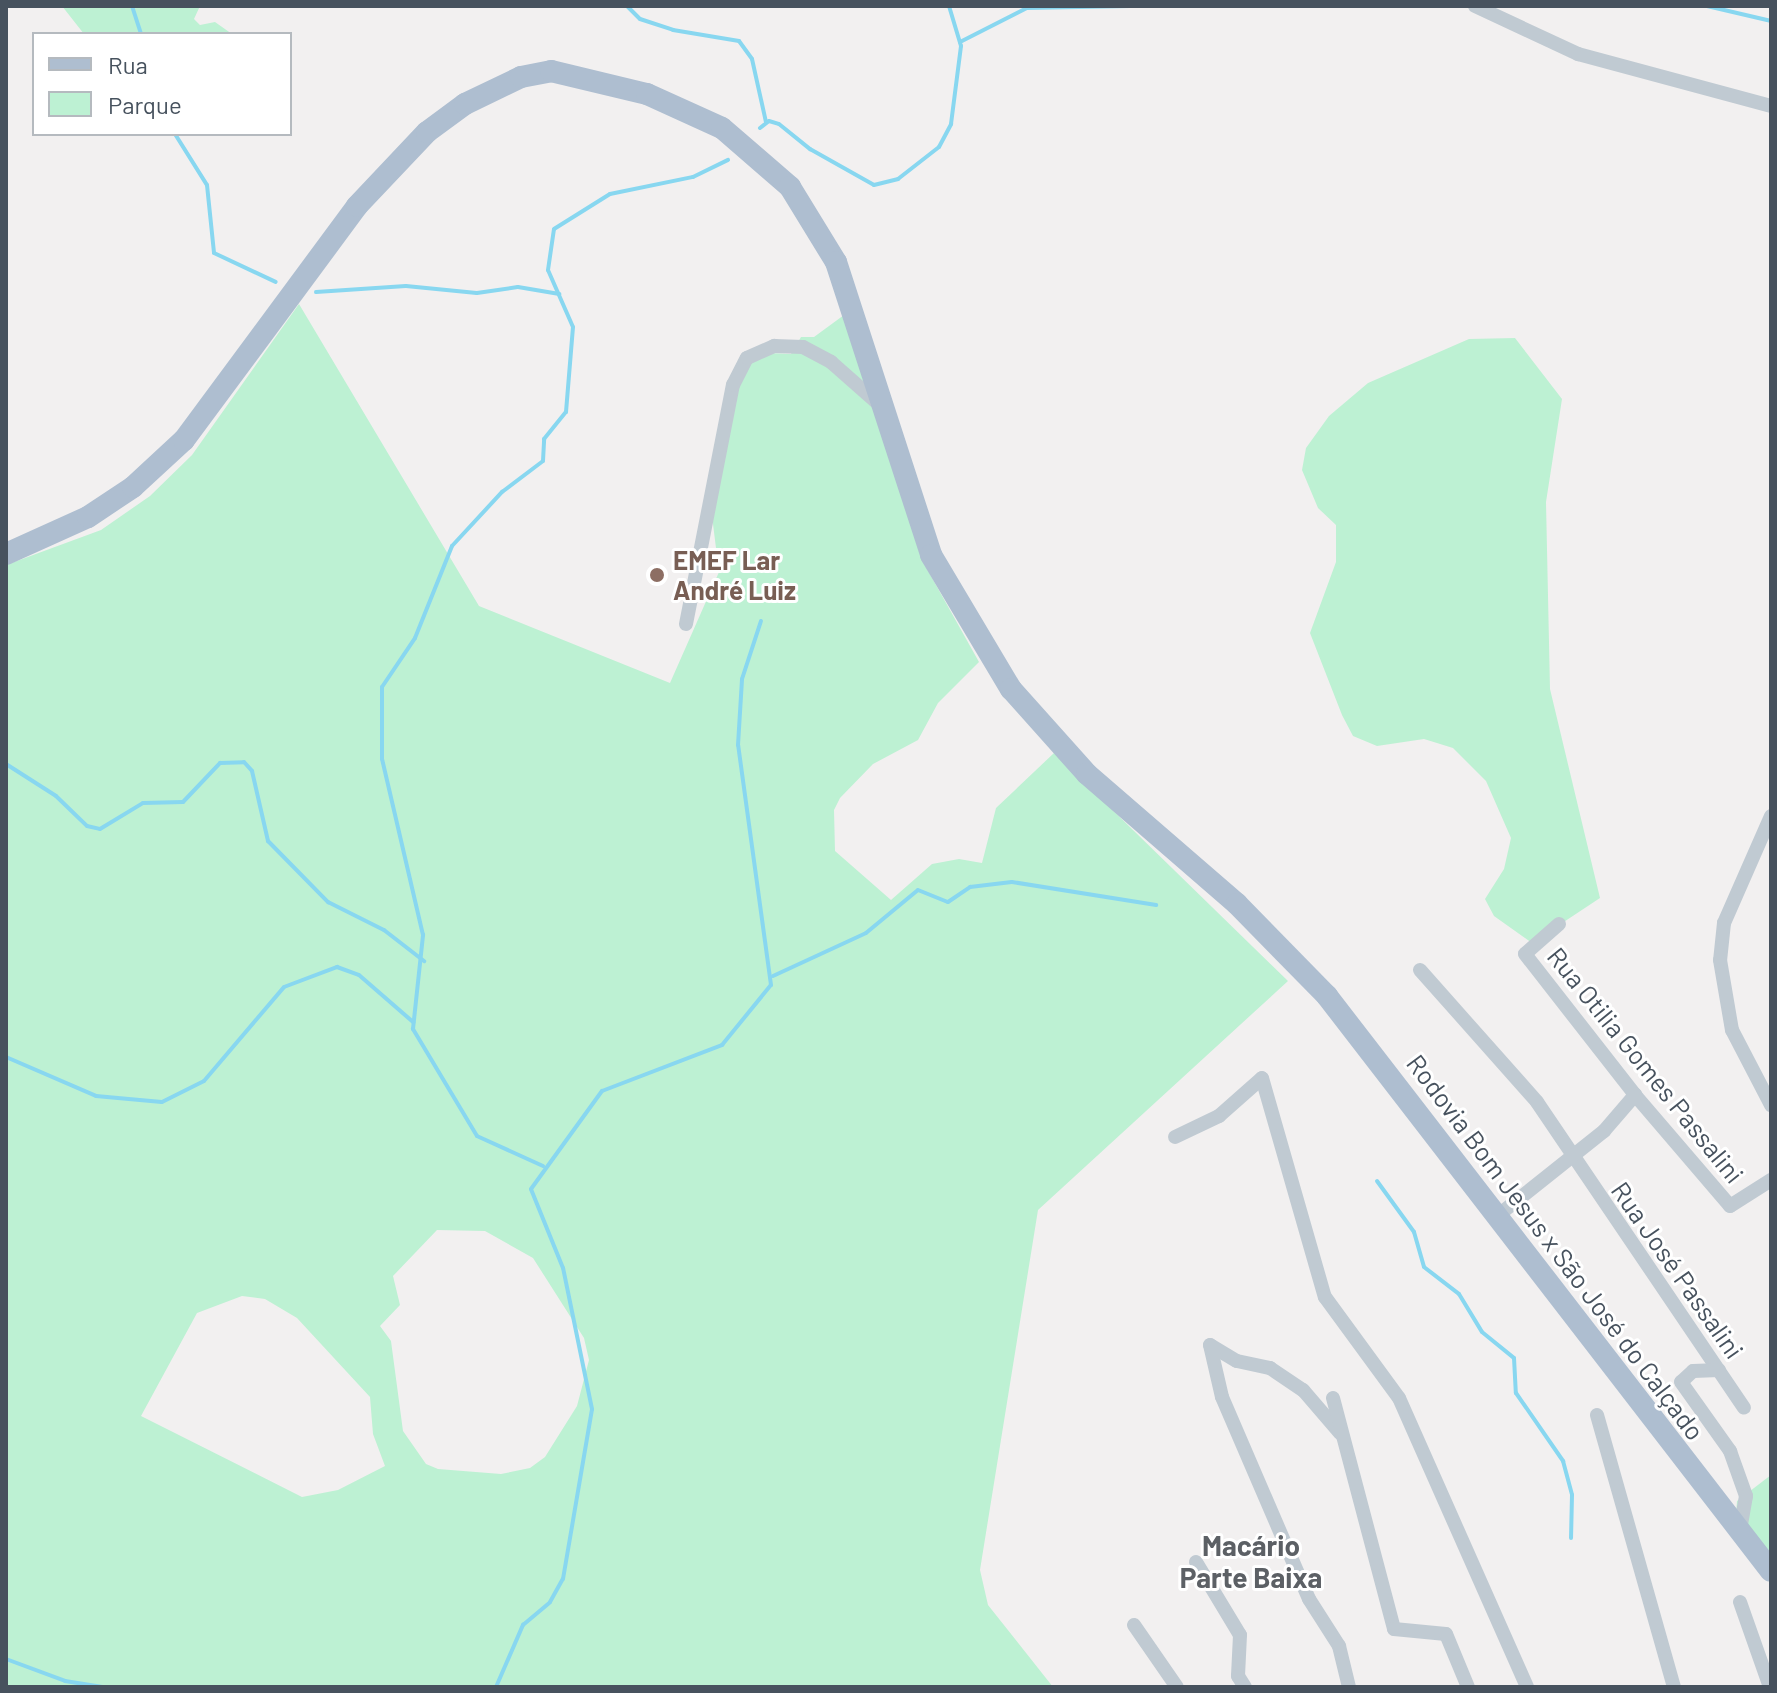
<!DOCTYPE html>
<meta charset="utf-8">
<style>
body{margin:0}
#map{position:relative;width:1777px;height:1693px;overflow:hidden;background:#f2f0f0;font-family:Barlow,sans-serif}
div>[style]{position:absolute}
.green>*{inset:0;background:#bdf1d3}
.stream>*{height:4px;margin:-2px;padding:0 2px;transform-origin:2px;border-radius:2px;background:#88d7f0}
.street>*{height:14px;margin:-7px;padding:0 7px;transform-origin:7px;border-radius:7px;background:#c0cad2}
.primary>*{height:22px;margin:-11px;padding:0 11px;transform-origin:11px;border-radius:11px;background:#aebed0}
.dots>*{width:22px;height:22px;translate:-50% -50%;box-sizing:border-box;border:4px solid #fff;border-radius:50%}
span{translate:-50% -50%;white-space:nowrap;text-align:center;line-height:1.15;-webkit-text-stroke:6px #fff;paint-order:stroke}
.education-label{font-size:26px;color:#785e54;font-weight:700}
.left{translate:0 -50%;text-align:left}
.street-label{font-size:26px;color:#47525e}
.neighbourhood-label{font-size:28px;color:#5c6065;font-weight:700}
.frame{position:absolute;inset:0;border:8px solid #47525e;pointer-events:none}
.legend{position:absolute;left:32px;top:32px;width:260px;height:104px;box-sizing:border-box;background:#fff;border:2px solid #b5babf;margin:0;padding:10px 14px;list-style:none;font-size:24px;color:#47525e}
.legend li{display:flex;align-items:center;gap:16px;height:40px}
.legend b{width:40px;border:2px solid #b5babf}
</style>
<div id="map">
<div class="green">
<div style="clip-path:polygon(62px 6px,200px 6px,194px 19px,200px 25px,215px 22px,232px 34px,84px 34px)"></div>
<div style="clip-path:polygon(evenodd,299px 304px,479px 606px,670px 683px,719px 572px,712px 516px,742px 366px,769px 353px,791px 354px,801px 337px,814px 337px,844px 315px,922px 560px,979px 662px,938px 703px,918px 740px,873px 764px,840px 798px,834px 810px,835px 851px,891px 900px,932px 864px,959px 859px,982px 863px,996px 808px,1054px 753px,1288px 981px,1038px 1210px,980px 1570px,988px 1605px,1053px 1687px,6px 1687px,6px 565px,101px 530px,150px 496px,192px 455px,299px 304px,437px 1230px,485px 1231px,533px 1258px,584px 1338px,589px 1360px,577px 1406px,545px 1457px,530px 1468px,501px 1474px,438px 1469px,426px 1464px,403px 1431px,391px 1341px,380px 1326px,400px 1305px,393px 1276px,437px 1230px,299px 304px,242px 1296px,265px 1299px,297px 1318px,370px 1397px,373px 1434px,385px 1466px,338px 1490px,302px 1497px,141px 1416px,197px 1313px,242px 1296px)"></div>
<div style="clip-path:polygon(1515px 338px,1562px 399px,1546px 502px,1550px 689px,1600px 898px,1532px 943px,1494px 916px,1485px 899px,1504px 869px,1511px 838px,1486px 781px,1453px 748px,1424px 739px,1377px 746px,1353px 736px,1342px 715px,1310px 633px,1336px 562px,1336px 525px,1318px 508px,1302px 470px,1306px 448px,1329px 416px,1368px 383px,1469px 339px)"></div>
<div style="clip-path:polygon(1771px 1475px,1771px 1571px,1736px 1515px,1737px 1501px)"></div>
</div>
<div class="stream">
<div style="left:132px;top:6px;width:29px;rotate:72deg"></div>
<div style="left:627px;top:6px;width:18px;rotate:45deg"></div>
<div style="left:640px;top:19px;width:35px;rotate:18deg"></div>
<div style="left:673px;top:30px;width:67px;rotate:9.5deg"></div>
<div style="left:739px;top:41px;width:22px;rotate:54deg"></div>
<div style="left:752px;top:59px;width:65px;rotate:77.5deg"></div>
<div style="left:1707px;top:6px;width:66px;rotate:13.2deg"></div>
<div style="left:960px;top:42px;width:75px;rotate:-26.9deg"></div>
<div style="left:1027px;top:8px;width:103px;rotate:-1.1deg"></div>
<div style="left:760px;top:128px;width:11px;rotate:-38deg"></div>
<div style="left:769px;top:121px;width:10px;rotate:17deg"></div>
<div style="left:779px;top:124px;width:40px;rotate:39deg"></div>
<div style="left:810px;top:149px;width:73px;rotate:29.4deg"></div>
<div style="left:874px;top:185px;width:25px;rotate:-14deg"></div>
<div style="left:898px;top:179px;width:52px;rotate:-38deg"></div>
<div style="left:939px;top:147px;width:26px;rotate:-62deg"></div>
<div style="left:951px;top:124px;width:79px;rotate:-82.7deg"></div>
<div style="left:961px;top:46px;width:42px;rotate:-106.7deg"></div>
<div style="left:175px;top:134px;width:60px;rotate:57.9deg"></div>
<div style="left:207px;top:185px;width:68px;rotate:84.1deg"></div>
<div style="left:214px;top:253px;width:68px;rotate:25.1deg"></div>
<div style="left:316px;top:292px;width:90px;rotate:-3.8deg"></div>
<div style="left:406px;top:286px;width:71px;rotate:5.6deg"></div>
<div style="left:477px;top:293px;width:41px;rotate:-8.3deg"></div>
<div style="left:518px;top:287px;width:42px;rotate:9.7deg"></div>
<div style="left:6px;top:764px;width:59px;rotate:32.6deg"></div>
<div style="left:56px;top:796px;width:43px;rotate:44.1deg"></div>
<div style="left:87px;top:826px;width:13px;rotate:13deg"></div>
<div style="left:100px;top:829px;width:50px;rotate:-31.2deg"></div>
<div style="left:143px;top:803px;width:40px;rotate:-1.4deg"></div>
<div style="left:183px;top:802px;width:54px;rotate:-46.5deg"></div>
<div style="left:220px;top:763px;width:24px;rotate:-2deg"></div>
<div style="left:244px;top:762px;width:12px;rotate:48deg"></div>
<div style="left:252px;top:771px;width:72px;rotate:77.1deg"></div>
<div style="left:268px;top:841px;width:86px;rotate:45.5deg"></div>
<div style="left:328px;top:902px;width:63px;rotate:26.6deg"></div>
<div style="left:384px;top:930px;width:51px;rotate:37.8deg"></div>
<div style="left:773px;top:976px;width:102px;rotate:-24.8deg"></div>
<div style="left:866px;top:933px;width:67px;rotate:-39.6deg"></div>
<div style="left:918px;top:890px;width:32px;rotate:22deg"></div>
<div style="left:948px;top:902px;width:27px;rotate:-34deg"></div>
<div style="left:970px;top:887px;width:42px;rotate:-6.8deg"></div>
<div style="left:1012px;top:882px;width:146px;rotate:9.1deg"></div>
<div style="left:6px;top:1057px;width:98px;rotate:23.4deg"></div>
<div style="left:96px;top:1096px;width:66px;rotate:5.2deg"></div>
<div style="left:162px;top:1102px;width:47px;rotate:-26.6deg"></div>
<div style="left:204px;top:1081px;width:123px;rotate:-49.6deg"></div>
<div style="left:284px;top:987px;width:57px;rotate:-20.7deg"></div>
<div style="left:337px;top:967px;width:23px;rotate:20deg"></div>
<div style="left:359px;top:975px;width:72px;rotate:41deg"></div>
<div style="left:543px;top:1166px;width:72px;rotate:-155.6deg"></div>
<div style="left:477px;top:1136px;width:125px;rotate:-120.9deg"></div>
<div style="left:413px;top:1029px;width:95px;rotate:-83.9deg"></div>
<div style="left:423px;top:935px;width:181px;rotate:-103.1deg"></div>
<div style="left:382px;top:759px;width:72px;rotate:-90deg"></div>
<div style="left:382px;top:687px;width:59px;rotate:-56deg"></div>
<div style="left:415px;top:638px;width:99px;rotate:-68.1deg"></div>
<div style="left:452px;top:546px;width:74px;rotate:-47.2deg"></div>
<div style="left:502px;top:492px;width:51px;rotate:-37.1deg"></div>
<div style="left:543px;top:461px;width:22px;rotate:-87deg"></div>
<div style="left:544px;top:439px;width:35px;rotate:-51deg"></div>
<div style="left:566px;top:412px;width:85px;rotate:-85.3deg"></div>
<div style="left:573px;top:327px;width:62px;rotate:-113.7deg"></div>
<div style="left:548px;top:270px;width:41px;rotate:-81.7deg"></div>
<div style="left:554px;top:229px;width:66px;rotate:-32deg"></div>
<div style="left:610px;top:194px;width:85px;rotate:-11.6deg"></div>
<div style="left:693px;top:177px;width:39px;rotate:-26deg"></div>
<div style="left:1377px;top:1181px;width:63px;rotate:54deg"></div>
<div style="left:1414px;top:1232px;width:36px;rotate:74deg"></div>
<div style="left:1424px;top:1267px;width:44px;rotate:37.6deg"></div>
<div style="left:1459px;top:1294px;width:44px;rotate:58.8deg"></div>
<div style="left:1482px;top:1332px;width:41px;rotate:39.1deg"></div>
<div style="left:1514px;top:1358px;width:35px;rotate:87deg"></div>
<div style="left:1516px;top:1393px;width:83px;rotate:55.3deg"></div>
<div style="left:1563px;top:1461px;width:35px;rotate:75deg"></div>
<div style="left:1572px;top:1495px;width:43px;rotate:91.3deg"></div>
<div style="left:6px;top:1659px;width:63px;rotate:20.4deg"></div>
<div style="left:65px;top:1681px;width:38px;rotate:9deg"></div>
<div style="left:496px;top:1687px;width:68px;rotate:-66.5deg"></div>
<div style="left:523px;top:1625px;width:35px;rotate:-40deg"></div>
<div style="left:550px;top:1602px;width:26px;rotate:-61deg"></div>
<div style="left:563px;top:1579px;width:172px;rotate:-80.3deg"></div>
<div style="left:592px;top:1409px;width:144px;rotate:-101.6deg"></div>
<div style="left:563px;top:1268px;width:85px;rotate:-112.1deg"></div>
<div style="left:531px;top:1189px;width:121px;rotate:-54.1deg"></div>
<div style="left:602px;top:1091px;width:129px;rotate:-21deg"></div>
<div style="left:722px;top:1045px;width:77px;rotate:-50.8deg"></div>
<div style="left:771px;top:985px;width:242px;rotate:-97.8deg"></div>
<div style="left:738px;top:745px;width:66px;rotate:-86.5deg"></div>
<div style="left:742px;top:679px;width:61px;rotate:-71.9deg"></div>
</div>
<div class="street">
<div style="left:1475px;top:6px;width:114px;rotate:25deg"></div>
<div style="left:1578px;top:54px;width:200px;rotate:15.1deg"></div>
<div style="left:686px;top:624px;width:244px;rotate:-78.9deg"></div>
<div style="left:733px;top:385px;width:30px;rotate:-63deg"></div>
<div style="left:747px;top:358px;width:30px;rotate:-24deg"></div>
<div style="left:774px;top:346px;width:29px;rotate:2deg"></div>
<div style="left:803px;top:347px;width:32px;rotate:28deg"></div>
<div style="left:831px;top:362px;width:68px;rotate:41.4deg"></div>
<div style="left:1771px;top:816px;width:117px;rotate:113.7deg"></div>
<div style="left:1724px;top:923px;width:37px;rotate:96deg"></div>
<div style="left:1720px;top:960px;width:71px;rotate:80.3deg"></div>
<div style="left:1732px;top:1030px;width:85px;rotate:62.5deg"></div>
<div style="left:1559px;top:924px;width:45px;rotate:138.6deg"></div>
<div style="left:1525px;top:954px;width:179px;rotate:52deg"></div>
<div style="left:1635px;top:1095px;width:146px;rotate:49.4deg"></div>
<div style="left:1730px;top:1206px;width:49px;rotate:-32.4deg"></div>
<div style="left:1420px;top:970px;width:176px;rotate:48.4deg"></div>
<div style="left:1537px;top:1102px;width:369px;rotate:55.9deg"></div>
<div style="left:1175px;top:1137px;width:49px;rotate:-25.5deg"></div>
<div style="left:1219px;top:1116px;width:57px;rotate:-41.5deg"></div>
<div style="left:1262px;top:1078px;width:228px;rotate:74deg"></div>
<div style="left:1325px;top:1297px;width:125px;rotate:53.8deg"></div>
<div style="left:1399px;top:1398px;width:316px;rotate:66.1deg"></div>
<div style="left:1496px;top:1217px;width:138px;rotate:-38.5deg"></div>
<div style="left:1604px;top:1131px;width:48px;rotate:-49.3deg"></div>
<div style="left:1210px;top:1345px;width:53px;rotate:77deg"></div>
<div style="left:1222px;top:1397px;width:220px;rotate:66.7deg"></div>
<div style="left:1309px;top:1599px;width:56px;rotate:57.4deg"></div>
<div style="left:1339px;top:1646px;width:42px;rotate:76.3deg"></div>
<div style="left:1210px;top:1345px;width:31px;rotate:31deg"></div>
<div style="left:1237px;top:1361px;width:34px;rotate:12deg"></div>
<div style="left:1270px;top:1368px;width:40px;rotate:34deg"></div>
<div style="left:1303px;top:1390px;width:57px;rotate:49.3deg"></div>
<div style="left:1719px;top:1370px;width:26px;rotate:178deg"></div>
<div style="left:1693px;top:1371px;width:16px;rotate:137deg"></div>
<div style="left:1681px;top:1382px;width:85px;rotate:54.6deg"></div>
<div style="left:1730px;top:1451px;width:48px;rotate:70.4deg"></div>
<div style="left:1746px;top:1496px;width:35px;rotate:100deg"></div>
<div style="left:1333px;top:1398px;width:239px;rotate:75.2deg"></div>
<div style="left:1394px;top:1629px;width:52px;rotate:5.5deg"></div>
<div style="left:1446px;top:1634px;width:57px;rotate:67.5deg"></div>
<div style="left:1597px;top:1415px;width:283px;rotate:74.2deg"></div>
<div style="left:1196px;top:1562px;width:85px;rotate:58.9deg"></div>
<div style="left:1240px;top:1635px;width:41px;rotate:92.8deg"></div>
<div style="left:1238px;top:1676px;width:13px;rotate:58deg"></div>
<div style="left:1740px;top:1602px;width:90px;rotate:70.6deg"></div>
<div style="left:1134px;top:1625px;width:75px;rotate:55.3deg"></div>
</div>
<div class="primary">
<div style="left:6px;top:554px;width:90px;rotate:-24.3deg"></div>
<div style="left:88px;top:517px;width:54px;rotate:-33.7deg"></div>
<div style="left:133px;top:487px;width:69px;rotate:-42.7deg"></div>
<div style="left:184px;top:440px;width:291px;rotate:-53.5deg"></div>
<div style="left:357px;top:206px;width:102px;rotate:-46.6deg"></div>
<div style="left:427px;top:132px;width:47px;rotate:-36.4deg"></div>
<div style="left:465px;top:104px;width:62px;rotate:-25.7deg"></div>
<div style="left:521px;top:77px;width:31px;rotate:-11deg"></div>
<div style="left:551px;top:71px;width:99px;rotate:13.5deg"></div>
<div style="left:647px;top:94px;width:82px;rotate:24.4deg"></div>
<div style="left:722px;top:128px;width:90px;rotate:40.9deg"></div>
<div style="left:790px;top:187px;width:88px;rotate:58.5deg"></div>
<div style="left:836px;top:262px;width:308px;rotate:72deg"></div>
<div style="left:931px;top:555px;width:156px;rotate:59.2deg"></div>
<div style="left:1011px;top:689px;width:114px;rotate:48.2deg"></div>
<div style="left:1087px;top:774px;width:198px;rotate:40.9deg"></div>
<div style="left:1237px;top:904px;width:129px;rotate:45.6deg"></div>
<div style="left:1327px;top:996px;width:726px;rotate:52.33deg"></div>
</div>
<div class="dots">
<div style="left:657px;top:575px;background:#8d6e63"></div>
</div>
<div class="education-label">
<span class="left" style="left:673px;top:575px">EMEF Lar<br>André Luiz</span>
</div>
<div class="street-label">
<span style="left:1646px;top:1065px;rotate:51deg">Rua Otilia Gomes Passalini</span>
<span style="left:1556px;top:1247px;rotate:53deg">Rodovia Bom Jesus x São José do Calçado</span>
<span style="left:1678px;top:1270px;rotate:55deg">Rua José Passalini</span>
</div>
<div class="neighbourhood-label">
<span style="left:1251px;top:1561px">Macário<br>Parte Baixa</span>
</div>
<div class="frame"></div>
<ul class="legend">
<li><b style="height:10px;background:#aebed0"></b>Rua</li>
<li><b style="height:22px;background:#bdf1d3"></b>Parque</li>
</ul>
</div>
